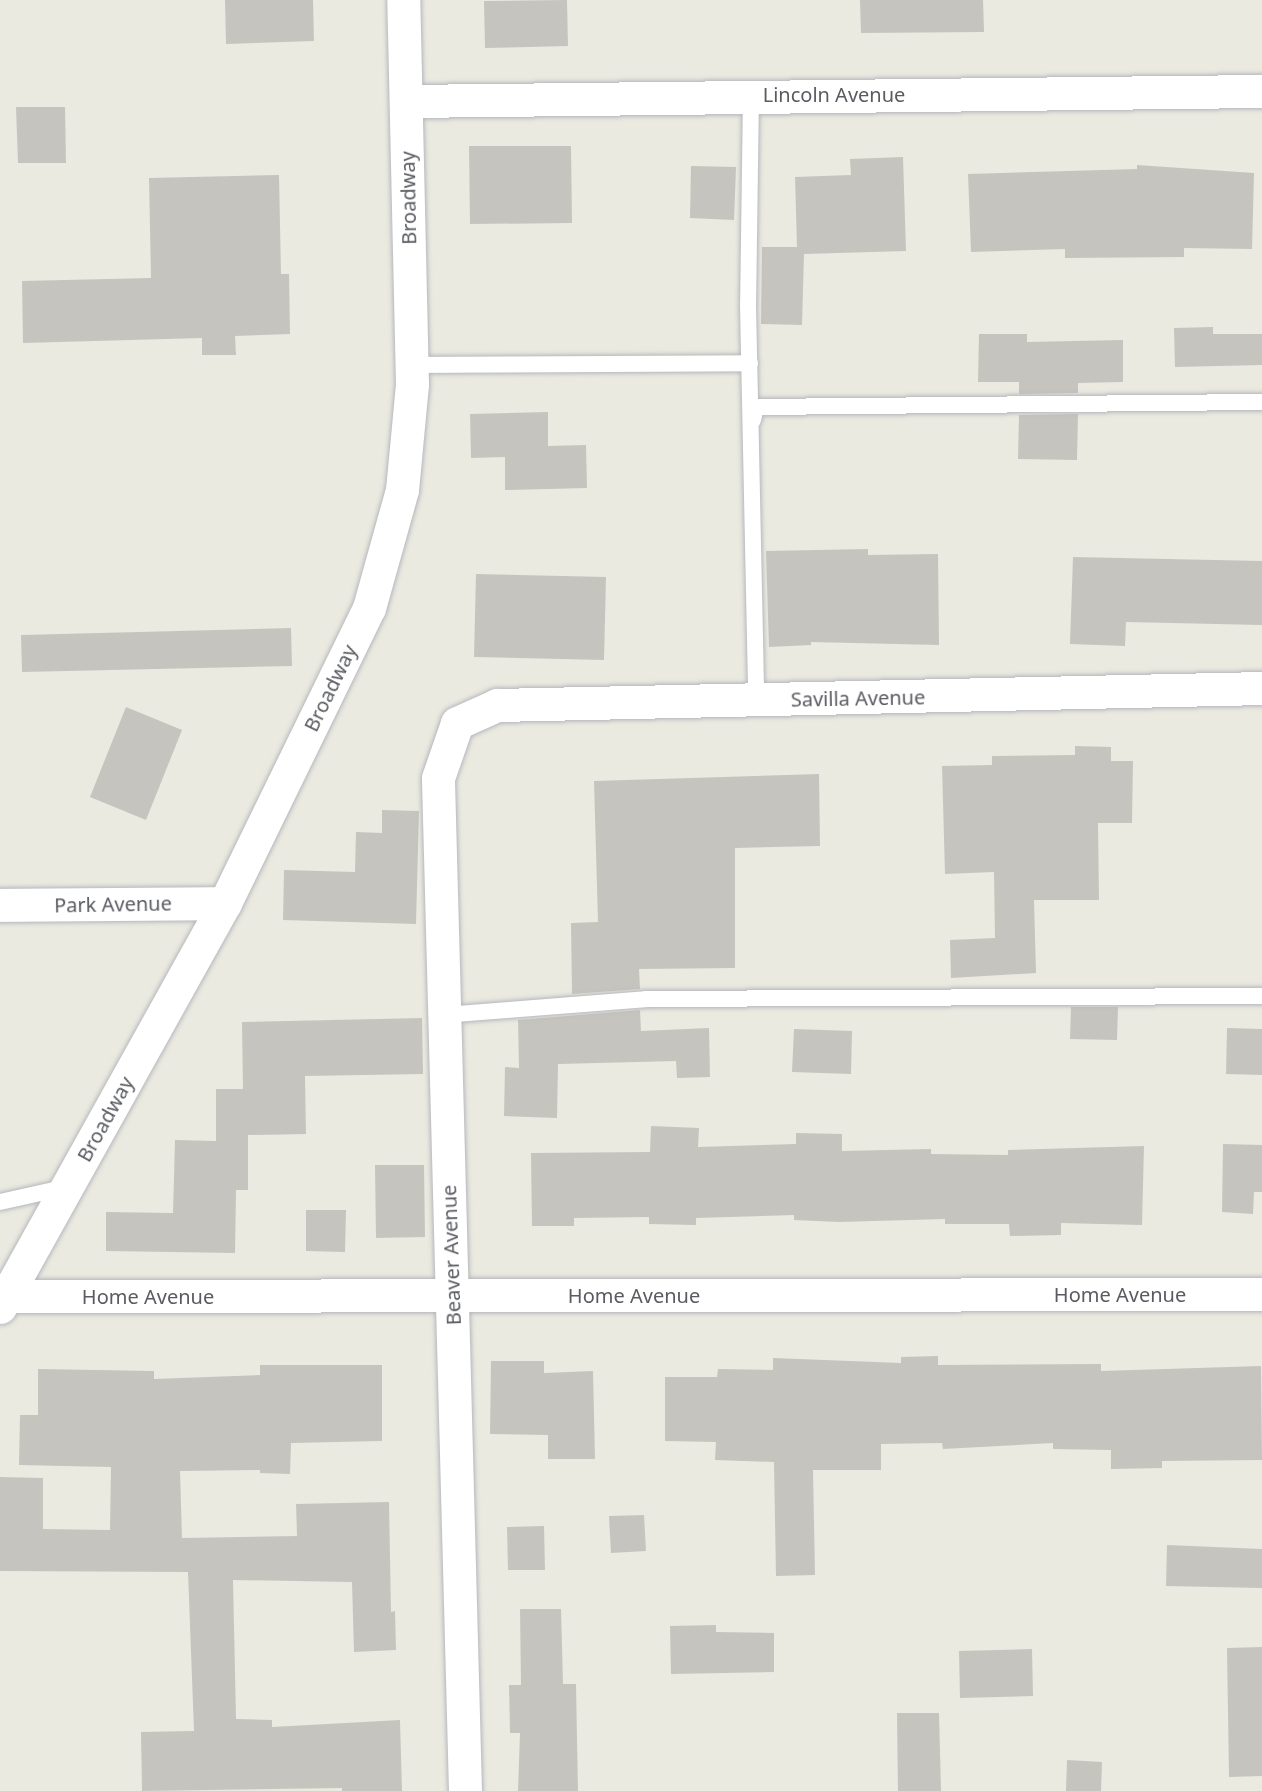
<!DOCTYPE html>
<style>
body{margin:0}
#map{position:relative;width:1262px;height:1791px;overflow:hidden;background:#eaeae1;font-family:"Noto Sans",sans-serif}
div>[style]{position:absolute}
.building>*{inset:0;background:#c6c4be}
.roads{filter:drop-shadow(0 0 2px #b6b7bc) drop-shadow(0 0 2px #b6b7bc)}
.service>*{height:16px;margin:-8px;padding:0 8px;transform-origin:8px;border-radius:8px;background:#fff}
.minor>*{height:33px;margin:-16.5px;padding:0 16.5px;transform-origin:16.5px;border-radius:16.5px;background:#fff}
.tertiary>*{height:33px;margin:-16.5px;padding:0 16.5px;transform-origin:16.5px;border-radius:16.5px;background:#fff}
.secondary>*{height:33px;margin:-16.5px;padding:0 16.5px;transform-origin:16.5px;border-radius:16.5px;background:#fff}
span{translate:-50% -50%;white-space:nowrap;text-align:center;line-height:1.15;-webkit-text-stroke:5px #fff;paint-order:stroke}
.street-label{font-size:20px;color:#595b60}
</style>
<div id="map">
<div class="building">
<div style="clip-path:polygon(225px 0,313px 0,314px 41px,226px 44px)"></div>
<div style="clip-path:polygon(567px 0,568px 46px,485px 48px,484px 1px)"></div>
<div style="clip-path:polygon(860px 0,983px 0,984px 32px,861px 33px)"></div>
<div style="clip-path:polygon(16px 107px,65px 107px,66px 163px,18px 163px)"></div>
<div style="clip-path:polygon(469px 146px,571px 146px,572px 223px,470px 224px)"></div>
<div style="clip-path:polygon(903px 157px,906px 251px,804px 254px,802px 325px,761px 324px,762px 247px,797px 247px,795px 177px,851px 175px,850px 159px)"></div>
<div style="clip-path:polygon(1137px 165px,1254px 173px,1252px 249px,1184px 248px,1184px 257px,1065px 258px,1065px 249px,971px 252px,968px 174px,1137px 169px)"></div>
<div style="clip-path:polygon(691px 166px,736px 167px,734px 220px,690px 218px)"></div>
<div style="clip-path:polygon(279px 175px,281px 274px,289px 274px,290px 334px,235px 336px,236px 355px,202px 355px,202px 338px,23px 343px,22px 281px,151px 278px,149px 178px)"></div>
<div style="clip-path:polygon(1213px 327px,1213px 334px,1262px 334px,1262px 365px,1175px 367px,1174px 328px)"></div>
<div style="clip-path:polygon(979px 334px,1027px 334px,1027px 342px,1123px 340px,1123px 382px,1078px 383px,1078px 393px,1019px 394px,1019px 382px,978px 382px)"></div>
<div style="clip-path:polygon(548px 412px,548px 446px,586px 445px,587px 488px,505px 490px,505px 457px,471px 458px,470px 414px)"></div>
<div style="clip-path:polygon(1078px 414px,1077px 460px,1018px 459px,1019px 415px)"></div>
<div style="clip-path:polygon(868px 549px,868px 555px,938px 554px,939px 645px,811px 642px,811px 645px,769px 647px,766px 551px)"></div>
<div style="clip-path:polygon(1073px 557px,1262px 561px,1262px 625px,1126px 622px,1125px 646px,1070px 644px)"></div>
<div style="clip-path:polygon(476px 574px,606px 577px,604px 660px,474px 657px)"></div>
<div style="clip-path:polygon(291px 628px,292px 666px,22px 672px,21px 635px)"></div>
<div style="clip-path:polygon(126px 707px,182px 730px,146px 820px,90px 797px)"></div>
<div style="clip-path:polygon(1075px 746px,1111px 747px,1111px 761px,1133px 761px,1132px 823px,1098px 823px,1099px 900px,1034px 900px,1036px 973px,951px 978px,950px 940px,995px 938px,994px 872px,945px 874px,942px 766px,992px 765px,992px 756px,1075px 755px)"></div>
<div style="clip-path:polygon(819px 774px,820px 846px,735px 848px,735px 968px,639px 969px,640px 989px,572px 994px,571px 923px,598px 922px,594px 781px)"></div>
<div style="clip-path:polygon(382px 810px,419px 811px,416px 924px,283px 920px,284px 870px,355px 872px,356px 832px,382px 833px)"></div>
<div style="clip-path:polygon(1071px 1007px,1118px 1007px,1117px 1040px,1070px 1039px)"></div>
<div style="clip-path:polygon(640px 1010px,641px 1031px,709px 1028px,710px 1077px,677px 1078px,676px 1061px,558px 1064px,557px 1118px,504px 1116px,505px 1067px,519px 1068px,518px 1020px)"></div>
<div style="clip-path:polygon(422px 1018px,423px 1074px,305px 1076px,306px 1134px,248px 1135px,248px 1190px,236px 1190px,235px 1253px,106px 1251px,106px 1212px,173px 1213px,175px 1140px,216px 1141px,216px 1089px,243px 1089px,242px 1022px)"></div>
<div style="clip-path:polygon(1227px 1028px,1262px 1029px,1262px 1075px,1226px 1074px)"></div>
<div style="clip-path:polygon(794px 1029px,852px 1031px,851px 1074px,792px 1072px)"></div>
<div style="clip-path:polygon(651px 1126px,699px 1128px,698px 1147px,796px 1144px,796px 1133px,842px 1134px,842px 1151px,931px 1149px,931px 1154px,1008px 1155px,1008px 1150px,1144px 1146px,1142px 1225px,1061px 1223px,1061px 1235px,1010px 1236px,1009px 1224px,945px 1224px,945px 1219px,839px 1222px,794px 1220px,794px 1215px,696px 1218px,696px 1225px,649px 1224px,649px 1217px,574px 1218px,574px 1226px,532px 1226px,531px 1153px,650px 1152px)"></div>
<div style="clip-path:polygon(1223px 1144px,1262px 1145px,1262px 1192px,1254px 1192px,1253px 1214px,1222px 1212px)"></div>
<div style="clip-path:polygon(375px 1165px,424px 1165px,425px 1237px,376px 1238px)"></div>
<div style="clip-path:polygon(306px 1210px,346px 1210px,345px 1252px,306px 1251px)"></div>
<div style="clip-path:polygon(938px 1356px,938px 1365px,1101px 1364px,1101px 1371px,1261px 1366px,1262px 1460px,1162px 1461px,1162px 1468px,1111px 1469px,1111px 1450px,1053px 1449px,1053px 1443px,943px 1449px,942px 1443px,881px 1444px,881px 1470px,813px 1470px,815px 1575px,776px 1576px,774px 1462px,715px 1460px,716px 1442px,665px 1441px,665px 1377px,717px 1377px,718px 1369px,773px 1370px,773px 1358px,901px 1363px,901px 1357px)"></div>
<div style="clip-path:polygon(491px 1361px,544px 1361px,544px 1373px,593px 1371px,595px 1459px,548px 1459px,548px 1435px,490px 1434px)"></div>
<div style="clip-path:polygon(260px 1365px,382px 1365px,382px 1441px,291px 1443px,290px 1474px,260px 1473px,260px 1470px,180px 1471px,182px 1538px,297px 1536px,296px 1504px,389px 1502px,391px 1612px,395px 1611px,396px 1650px,354px 1652px,352px 1582px,233px 1580px,236px 1719px,272px 1720px,272px 1727px,400px 1720px,402px 1791px,342px 1791px,342px 1788px,142px 1791px,141px 1732px,194px 1731px,188px 1572px,0 1571px,0 1477px,43px 1478px,43px 1529px,110px 1530px,111px 1467px,19px 1465px,20px 1415px,38px 1415px,38px 1369px,154px 1371px,154px 1379px,260px 1375px)"></div>
<div style="clip-path:polygon(644px 1515px,646px 1551px,611px 1553px,609px 1516px)"></div>
<div style="clip-path:polygon(544px 1526px,545px 1570px,508px 1570px,507px 1527px)"></div>
<div style="clip-path:polygon(1167px 1545px,1262px 1549px,1262px 1588px,1166px 1586px)"></div>
<div style="clip-path:polygon(520px 1609px,561px 1609px,563px 1684px,576px 1684px,578px 1791px,518px 1791px,520px 1733px,510px 1733px,509px 1685px,521px 1685px)"></div>
<div style="clip-path:polygon(716px 1625px,716px 1632px,774px 1633px,774px 1672px,671px 1674px,670px 1626px)"></div>
<div style="clip-path:polygon(1262px 1647px,1262px 1776px,1229px 1777px,1227px 1648px)"></div>
<div style="clip-path:polygon(1032px 1649px,1033px 1696px,960px 1698px,959px 1651px)"></div>
<div style="clip-path:polygon(897px 1713px,939px 1713px,941px 1791px,898px 1791px)"></div>
<div style="clip-path:polygon(1067px 1760px,1102px 1762px,1101px 1791px,1066px 1791px)"></div>
</div>
<div class="roads">
<div class="service">
<div style="left:751px;top:95px;width:210px;rotate:90.8deg"></div>
<div style="left:748px;top:305px;width:395px;rotate:88.8deg"></div>
<div style="left:411px;top:365px;width:339px;rotate:-0.3deg"></div>
<div style="left:753px;top:420px;width:13px;rotate:-77deg"></div>
<div style="left:756px;top:407px;width:506px;rotate:-0.57deg"></div>
<div style="left:444px;top:1015px;width:203px;rotate:-4.5deg"></div>
<div style="left:646px;top:999px;width:616px;rotate:-0.28deg"></div>
<div style="left:0;top:1202px;width:69px;rotate:-12.6deg"></div>
</div>
<div class="minor">
<div style="left:406px;top:101px;width:856px;rotate:-0.67deg"></div>
<div style="left:0;top:905px;width:225px;rotate:-0.5deg"></div>
<div style="left:465px;top:1791px;width:1013px;rotate:-91.53deg"></div>
<div style="left:438px;top:778px;width:58px;rotate:-70.9deg"></div>
<div style="left:457px;top:723px;width:44px;rotate:-24.2deg"></div>
<div style="left:497px;top:705px;width:765px;rotate:-1.27deg"></div>
</div>
<div class="tertiary">
<div style="left:6px;top:1296px;width:1256px;rotate:-0.09deg"></div>
</div>
<div class="secondary">
<div style="left:0;top:1307px;width:462px;rotate:-60.9deg"></div>
<div style="left:225px;top:903px;width:328px;rotate:-64deg"></div>
<div style="left:369px;top:608px;width:123px;rotate:-74.4deg"></div>
<div style="left:402px;top:490px;width:106px;rotate:-84.6deg"></div>
<div style="left:412px;top:384px;width:384px;rotate:-91.3deg"></div>
</div>
</div>
<div class="street-label">
<span style="left:834px;top:94px">Lincoln Avenue</span>
<span style="left:408px;top:198px;rotate:-91deg">Broadway</span>
<span style="left:330px;top:688px;rotate:-64deg">Broadway</span>
<span style="left:858px;top:698px;rotate:-1deg">Savilla Avenue</span>
<span style="left:113px;top:904px;rotate:-1deg">Park Avenue</span>
<span style="left:105px;top:1119px;rotate:-61deg">Broadway</span>
<span style="left:451px;top:1255px;rotate:-92deg">Beaver Avenue</span>
<span style="left:1120px;top:1294px">Home Avenue</span>
<span style="left:634px;top:1295px">Home Avenue</span>
<span style="left:148px;top:1296px">Home Avenue</span>
</div>
</div>
